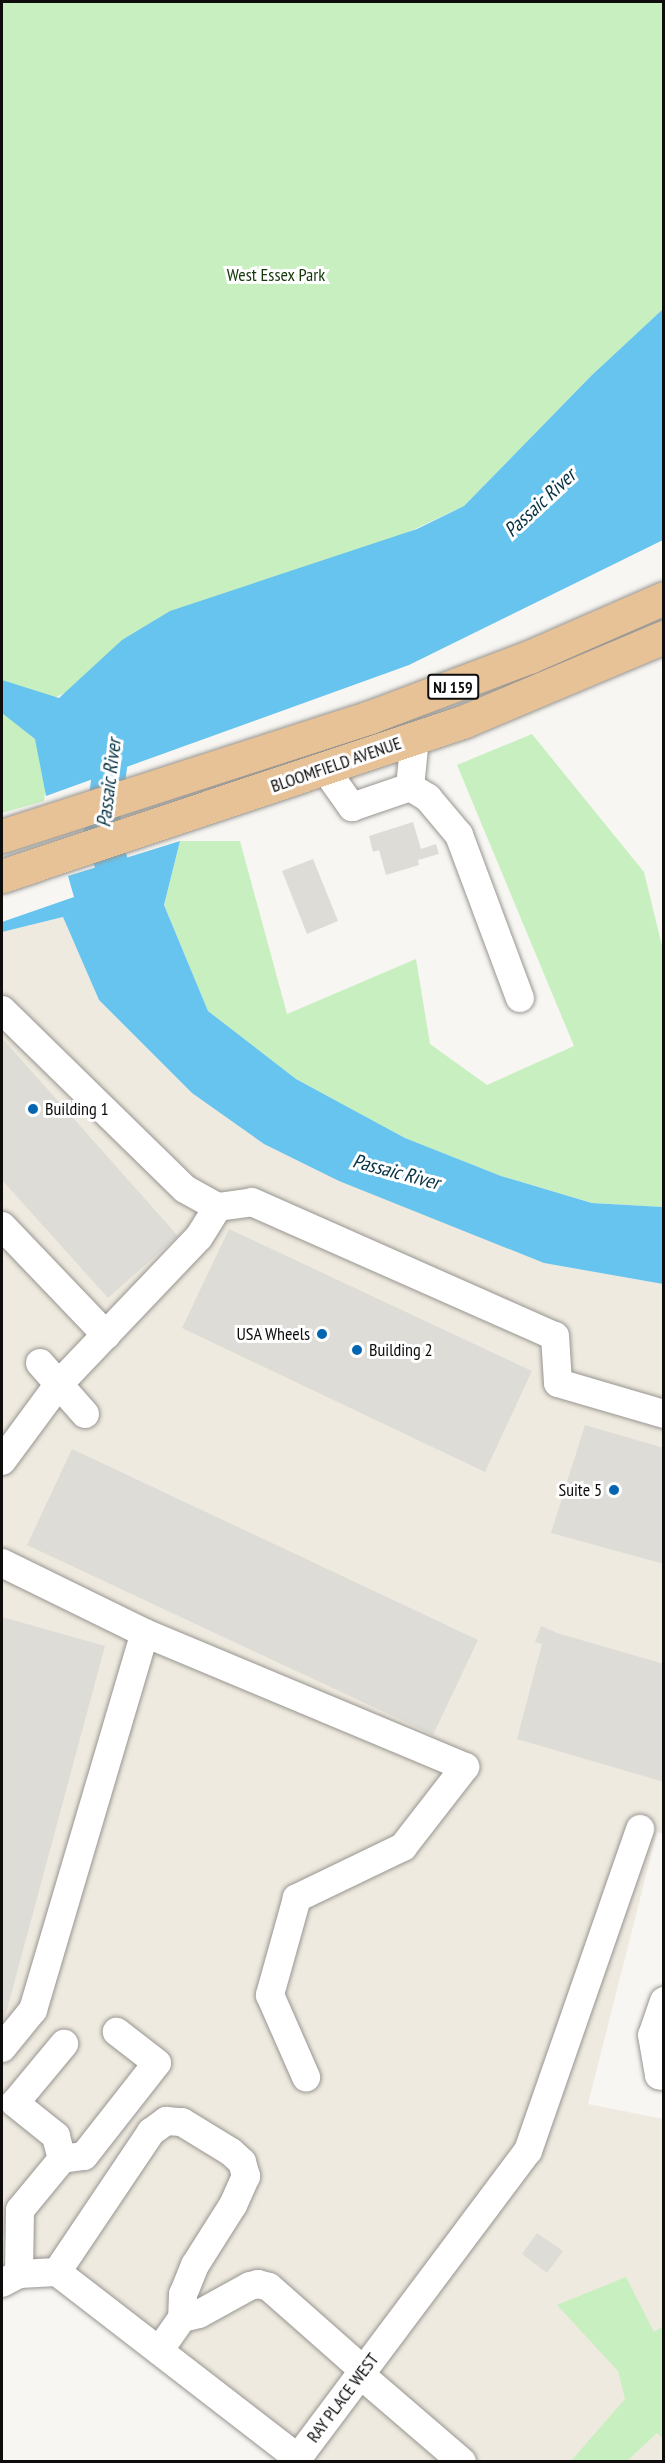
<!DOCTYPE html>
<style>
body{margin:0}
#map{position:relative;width:665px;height:2463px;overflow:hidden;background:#f8f6f2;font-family:"PT Sans Narrow",sans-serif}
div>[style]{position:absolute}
.built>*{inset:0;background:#efeadf}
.green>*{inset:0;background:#c7efbf}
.water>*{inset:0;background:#67c4ee}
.river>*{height:34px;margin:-17px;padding:0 17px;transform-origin:17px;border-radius:17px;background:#67c4ee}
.building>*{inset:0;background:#dedcd7}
.roads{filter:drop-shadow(0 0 2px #979591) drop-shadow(0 0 2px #979591)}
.minor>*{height:28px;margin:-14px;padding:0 14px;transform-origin:14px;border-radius:14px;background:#fff}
.major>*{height:33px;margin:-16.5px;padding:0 16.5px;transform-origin:16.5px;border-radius:16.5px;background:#e8c297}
.dots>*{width:16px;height:16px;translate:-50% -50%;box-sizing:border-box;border:3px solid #fff;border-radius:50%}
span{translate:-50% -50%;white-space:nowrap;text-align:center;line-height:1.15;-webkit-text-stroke:6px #fff;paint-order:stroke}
.shield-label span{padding:2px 4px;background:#fff;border:2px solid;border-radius:4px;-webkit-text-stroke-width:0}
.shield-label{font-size:16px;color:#0e0d0c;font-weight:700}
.park-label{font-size:18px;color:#14380c}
.street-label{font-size:18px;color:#0e0d0c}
.poi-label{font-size:18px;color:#0e0d0c}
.left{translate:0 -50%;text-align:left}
.right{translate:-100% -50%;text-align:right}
.water-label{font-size:20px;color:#063243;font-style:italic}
.frame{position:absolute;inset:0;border:3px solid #0e0d0c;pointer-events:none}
</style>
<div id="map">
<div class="built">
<div style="clip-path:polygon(63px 917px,99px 1000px,141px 1042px,544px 1263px,663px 1284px,663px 1834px,657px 1832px,588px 2104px,663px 2119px,663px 2389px,639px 2413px,663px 2439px,663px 2461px,305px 2461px,2px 2234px,2px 932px)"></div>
</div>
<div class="green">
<div style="clip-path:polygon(2px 2px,663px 2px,663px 309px,592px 375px,464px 506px,56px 697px,44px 801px,2px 813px)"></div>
<div style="clip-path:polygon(532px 734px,644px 872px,663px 950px,663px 1207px,593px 1203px,501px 1176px,405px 1138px,296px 1079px,208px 1011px,164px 905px,180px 841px,240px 841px,287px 1014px,416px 959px,430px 1044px,487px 1085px,574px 1046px,457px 765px)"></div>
<div style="clip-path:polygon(626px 2277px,654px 2332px,663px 2326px,663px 2439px,657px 2433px,627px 2461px,571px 2461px,625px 2399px,618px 2371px,557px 2305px)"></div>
</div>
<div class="water">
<div style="clip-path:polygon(663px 309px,663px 540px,409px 665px,46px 796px,35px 739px,2px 713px,2px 680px,59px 698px,122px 640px,170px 611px,417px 529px,464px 506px,592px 375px)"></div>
<div style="clip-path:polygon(180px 841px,164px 905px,208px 1011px,296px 1079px,405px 1138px,501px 1176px,592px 1203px,663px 1207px,663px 1284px,544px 1263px,339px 1181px,264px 1144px,192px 1093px,99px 1000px,63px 917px,2px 932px,2px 922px,74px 897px,68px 876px)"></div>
</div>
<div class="river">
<div style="left:118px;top:727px;width:4px;rotate:135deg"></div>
<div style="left:115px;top:730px;width:105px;rotate:97.7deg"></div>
<div style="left:101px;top:834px;width:77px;rotate:70.4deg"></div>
</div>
<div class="building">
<div style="clip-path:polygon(413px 822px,421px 849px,436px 844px,439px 854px,418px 860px,419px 865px,386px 875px,379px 850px,373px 852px,369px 836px)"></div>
<div style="clip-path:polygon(313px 859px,338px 921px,307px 934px,282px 871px)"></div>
<div style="clip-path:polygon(2px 1038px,178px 1236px,108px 1298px,2px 1180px)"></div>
<div style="clip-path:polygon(229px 1229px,532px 1371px,485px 1472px,182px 1328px)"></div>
<div style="clip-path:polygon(585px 1425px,664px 1448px,664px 1564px,551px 1533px)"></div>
<div style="clip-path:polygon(72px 1449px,478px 1640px,433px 1735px,27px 1545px)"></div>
<div style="clip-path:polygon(2px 1617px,105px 1646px,2px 2028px)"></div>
<div style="clip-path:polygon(541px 1626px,557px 1633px,664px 1664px,664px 1782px,517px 1739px,542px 1644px,535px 1642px)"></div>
<div style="clip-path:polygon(537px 2233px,563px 2251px,547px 2273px,522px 2254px)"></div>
</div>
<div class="roads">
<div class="minor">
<div style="left:325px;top:769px;width:47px;rotate:54.6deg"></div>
<div style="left:352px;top:807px;width:61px;rotate:-19deg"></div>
<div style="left:410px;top:787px;width:49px;rotate:-84.2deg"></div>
<div style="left:410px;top:787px;width:21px;rotate:31deg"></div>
<div style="left:428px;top:798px;width:48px;rotate:50deg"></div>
<div style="left:459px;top:835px;width:174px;rotate:69.5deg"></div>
<div style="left:2px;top:1010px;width:256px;rotate:44.4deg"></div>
<div style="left:185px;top:1189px;width:38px;rotate:29deg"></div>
<div style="left:218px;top:1207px;width:34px;rotate:-8deg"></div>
<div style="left:252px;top:1202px;width:331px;rotate:23.9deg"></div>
<div style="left:555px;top:1336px;width:47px;rotate:86.3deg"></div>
<div style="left:558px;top:1383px;width:110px;rotate:16.3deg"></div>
<div style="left:2px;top:1226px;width:151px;rotate:46.3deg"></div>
<div style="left:40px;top:1363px;width:68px;rotate:48.6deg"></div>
<div style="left:2px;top:1461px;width:94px;rotate:-53.6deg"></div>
<div style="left:58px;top:1385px;width:204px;rotate:-46.4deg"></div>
<div style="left:199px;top:1237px;width:36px;rotate:-58deg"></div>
<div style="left:2px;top:1563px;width:159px;rotate:26.1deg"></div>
<div style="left:145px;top:1633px;width:347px;rotate:22.7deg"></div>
<div style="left:465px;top:1767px;width:101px;rotate:127.8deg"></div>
<div style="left:403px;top:1847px;width:118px;rotate:154.3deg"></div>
<div style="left:297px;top:1898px;width:101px;rotate:105.6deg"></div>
<div style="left:270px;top:1995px;width:90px;rotate:66.3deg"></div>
<div style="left:664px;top:2001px;width:36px;rotate:109deg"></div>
<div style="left:652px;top:2035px;width:41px;rotate:80.1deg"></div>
<div style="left:659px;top:2075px;width:5px;rotate:11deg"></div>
<div style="left:2px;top:2048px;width:49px;rotate:-50.8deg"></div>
<div style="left:33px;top:2010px;width:393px;rotate:-73.5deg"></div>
<div style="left:62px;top:2159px;width:24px;rotate:-105deg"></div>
<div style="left:56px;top:2136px;width:53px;rotate:-141.2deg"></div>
<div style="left:15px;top:2103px;width:77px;rotate:-50.3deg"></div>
<div style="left:57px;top:2272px;width:169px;rotate:-56.1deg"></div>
<div style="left:151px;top:2132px;width:19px;rotate:-36deg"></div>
<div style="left:166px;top:2121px;width:16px;rotate:4deg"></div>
<div style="left:182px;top:2122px;width:57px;rotate:31.5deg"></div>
<div style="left:231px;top:2152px;width:15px;rotate:42deg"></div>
<div style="left:242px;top:2162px;width:15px;rotate:74deg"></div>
<div style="left:246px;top:2176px;width:32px;rotate:114deg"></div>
<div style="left:233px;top:2205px;width:71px;rotate:122.3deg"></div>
<div style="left:195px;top:2265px;width:31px;rotate:112deg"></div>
<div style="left:183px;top:2294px;width:24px;rotate:92deg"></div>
<div style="left:182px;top:2318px;width:40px;rotate:124.9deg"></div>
<div style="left:19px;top:2274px;width:64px;rotate:-89.1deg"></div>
<div style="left:20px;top:2210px;width:66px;rotate:-50.5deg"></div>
<div style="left:62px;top:2159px;width:22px;rotate:-8deg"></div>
<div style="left:84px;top:2156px;width:118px;rotate:-51.9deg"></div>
<div style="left:157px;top:2063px;width:51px;rotate:-142.2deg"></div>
<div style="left:2px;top:2283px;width:19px;rotate:-28deg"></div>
<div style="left:19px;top:2274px;width:38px;rotate:-3deg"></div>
<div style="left:57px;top:2272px;width:304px;rotate:37.7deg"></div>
<div style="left:298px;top:2458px;width:384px;rotate:-53.2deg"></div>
<div style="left:528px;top:2151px;width:341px;rotate:-70.8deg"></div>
<div style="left:182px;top:2318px;width:17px;rotate:-13deg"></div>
<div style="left:199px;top:2314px;width:58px;rotate:-28.8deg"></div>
<div style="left:250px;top:2286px;width:8px;rotate:-14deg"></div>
<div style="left:258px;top:2284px;width:11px;rotate:15deg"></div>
<div style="left:269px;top:2287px;width:125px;rotate:41.4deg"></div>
<div style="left:361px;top:2375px;width:133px;rotate:40.7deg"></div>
</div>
<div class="major">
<div style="left:2px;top:836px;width:387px;rotate:-17.9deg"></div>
<div style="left:370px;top:717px;width:170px;rotate:-20.7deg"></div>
<div style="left:529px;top:657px;width:147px;rotate:-23.6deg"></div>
<div style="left:2px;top:876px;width:488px;rotate:-18.5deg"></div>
<div style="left:465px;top:721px;width:216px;rotate:-22.9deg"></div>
</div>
</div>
<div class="dots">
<div style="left:33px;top:1109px;background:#0465b1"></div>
<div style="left:322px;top:1334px;background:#0465b1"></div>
<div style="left:357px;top:1350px;background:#0465b1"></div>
<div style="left:614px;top:1490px;background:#0465b1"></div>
</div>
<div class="shield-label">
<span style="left:453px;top:687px">NJ 159</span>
</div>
<div class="park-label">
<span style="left:276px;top:275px">West Essex Park</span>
</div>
<div class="street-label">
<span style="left:336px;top:765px;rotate:-19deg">BLOOMFIELD AVENUE</span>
<span style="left:343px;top:2398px;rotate:-53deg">RAY PLACE WEST</span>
</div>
<div class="poi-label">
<span class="left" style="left:45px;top:1109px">Building 1</span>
<span class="right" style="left:310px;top:1334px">USA Wheels</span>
<span class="left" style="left:369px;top:1350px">Building 2</span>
<span class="right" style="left:602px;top:1490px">Suite 5</span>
</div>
<div class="water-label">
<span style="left:540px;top:503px;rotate:-43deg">Passaic River</span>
<span style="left:109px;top:783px;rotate:-83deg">Passaic River</span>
<span style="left:396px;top:1172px;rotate:15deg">Passaic River</span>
</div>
<div class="frame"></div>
</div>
